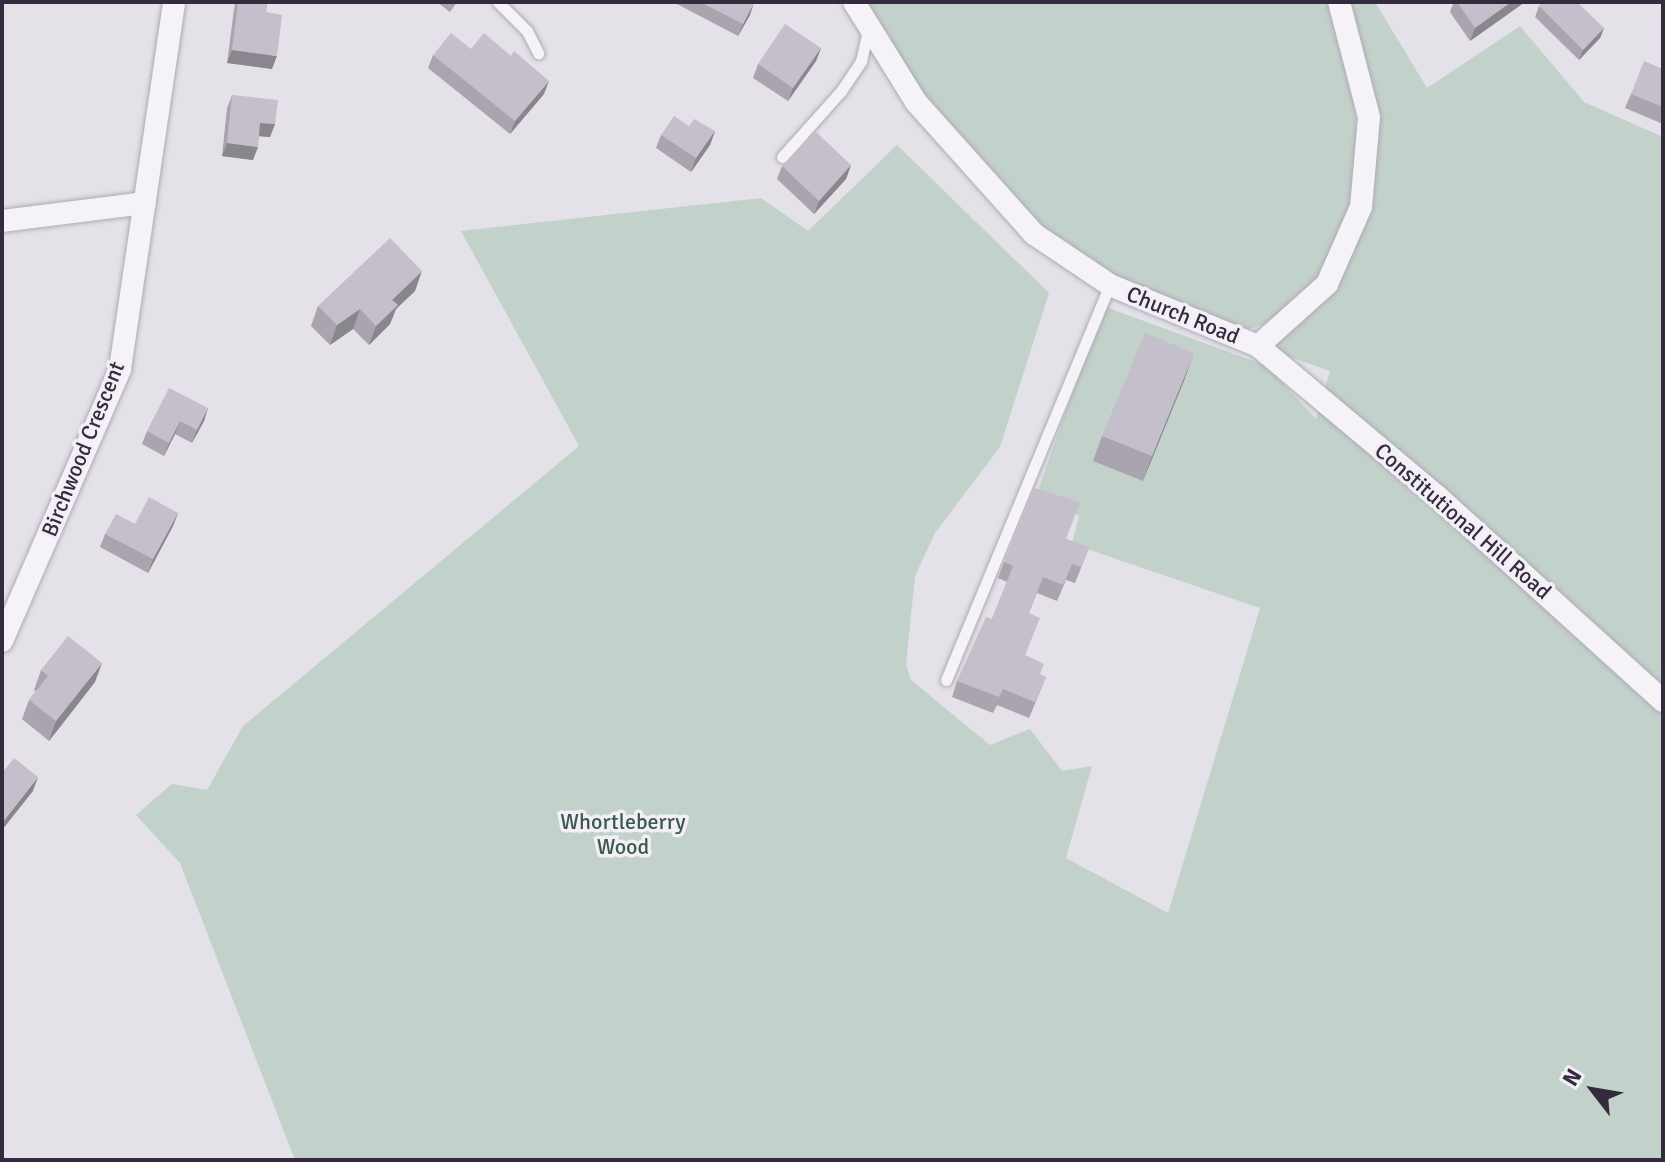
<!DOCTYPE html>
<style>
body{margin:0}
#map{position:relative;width:1665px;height:1162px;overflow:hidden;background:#e4e1e8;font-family:Signika,sans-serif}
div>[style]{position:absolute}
.green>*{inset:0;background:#c3d1cb}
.roads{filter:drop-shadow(0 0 2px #afaab5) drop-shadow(0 0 2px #afaab5)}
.lane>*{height:11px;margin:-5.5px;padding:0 5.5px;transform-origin:5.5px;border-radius:5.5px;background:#f5f3f7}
.street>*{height:22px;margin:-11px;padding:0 11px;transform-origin:11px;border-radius:11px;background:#f5f3f7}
.wall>*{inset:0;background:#a9a4ae}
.shaded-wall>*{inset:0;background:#89868d}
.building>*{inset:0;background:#c4bfca}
span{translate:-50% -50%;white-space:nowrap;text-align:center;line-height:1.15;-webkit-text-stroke:7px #f2f0f6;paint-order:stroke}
.street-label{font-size:22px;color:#342b3e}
.park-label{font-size:22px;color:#3a584d}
.frame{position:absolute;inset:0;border:4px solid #342b3e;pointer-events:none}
.north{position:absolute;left:1553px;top:1050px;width:80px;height:80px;-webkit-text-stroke:6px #f2f0f6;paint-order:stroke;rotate:301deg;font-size:22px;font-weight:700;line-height:32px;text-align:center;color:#342b3e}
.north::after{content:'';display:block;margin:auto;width:28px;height:36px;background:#342b3e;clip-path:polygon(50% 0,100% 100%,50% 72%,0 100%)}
</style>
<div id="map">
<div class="green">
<div style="clip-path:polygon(866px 2px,1334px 2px,1356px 117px,1358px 175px,1354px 204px,1313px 292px,1279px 321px,1248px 329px,1124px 283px,1053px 242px,934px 110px)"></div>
<div style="clip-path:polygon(1339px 2px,1375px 2px,1427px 88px,1520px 26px,1584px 102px,1663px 137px,1663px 1160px,295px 1160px,180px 863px,136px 815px,172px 784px,207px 790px,243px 726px,579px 446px,461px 231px,761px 198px,808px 231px,897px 145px,1049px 293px,1000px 447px,935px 533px,915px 576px,906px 664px,911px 680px,990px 745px,1030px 729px,1062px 771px,1092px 766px,1066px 858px,1168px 913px,1260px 608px,1072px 544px,1079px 516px,1035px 499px,1103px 306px,1267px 366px,1316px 419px,1330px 371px,1258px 346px,1327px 284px,1361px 207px,1368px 114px)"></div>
</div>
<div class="roads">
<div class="lane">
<div style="left:498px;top:2px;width:41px;rotate:45deg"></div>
<div style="left:527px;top:31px;width:25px;rotate:63deg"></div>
<div style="left:782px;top:157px;width:89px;rotate:-48.2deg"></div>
<div style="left:841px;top:91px;width:36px;rotate:-56deg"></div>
<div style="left:861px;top:61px;width:31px;rotate:-77deg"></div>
<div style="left:946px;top:680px;width:428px;rotate:-67.5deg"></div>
</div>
<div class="street">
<div style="left:854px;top:2px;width:118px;rotate:58.2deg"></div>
<div style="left:916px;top:102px;width:177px;rotate:48.2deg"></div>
<div style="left:1034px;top:234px;width:92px;rotate:33.9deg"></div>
<div style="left:1110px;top:285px;width:160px;rotate:22.4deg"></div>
<div style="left:1258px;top:346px;width:234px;rotate:40deg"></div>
<div style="left:1437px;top:496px;width:305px;rotate:42.2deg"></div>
<div style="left:2px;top:221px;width:144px;rotate:-7.2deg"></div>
<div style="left:1258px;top:346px;width:93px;rotate:-41.9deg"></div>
<div style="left:1327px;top:284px;width:84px;rotate:-66.2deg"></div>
<div style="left:1361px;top:207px;width:90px;rotate:-84.9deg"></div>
<div style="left:1369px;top:117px;width:119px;rotate:-104.6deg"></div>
<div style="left:2px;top:641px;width:296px;rotate:-66.5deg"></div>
<div style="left:120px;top:369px;width:371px;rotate:-81.6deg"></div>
</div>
</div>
<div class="wall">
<div style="clip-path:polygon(235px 2px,267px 2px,266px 12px,272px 69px,227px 63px)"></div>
<div style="clip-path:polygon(437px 2px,457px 2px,450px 12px)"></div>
<div style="clip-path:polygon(678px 2px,752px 2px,750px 15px,738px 36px,677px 4px)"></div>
<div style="clip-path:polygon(1454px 2px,1525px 2px,1470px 41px,1450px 12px)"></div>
<div style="clip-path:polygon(1539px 6px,1604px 28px,1600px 38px,1579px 60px,1535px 17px)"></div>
<div style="clip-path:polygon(821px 48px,816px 61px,788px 101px,753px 78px,758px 64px)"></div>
<div style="clip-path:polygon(471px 49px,544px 94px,510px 134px,428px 68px,433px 55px)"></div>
<div style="clip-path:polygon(1663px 69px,1663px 124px,1625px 108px,1631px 94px)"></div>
<div style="clip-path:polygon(232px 95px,275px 124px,270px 137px,259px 136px,253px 160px,222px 156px,227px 108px)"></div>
<div style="clip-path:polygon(689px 126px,715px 131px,710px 145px,691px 172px,656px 148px,661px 135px)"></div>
<div style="clip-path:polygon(851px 165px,846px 179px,814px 214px,777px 179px,782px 166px)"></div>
<div style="clip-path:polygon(415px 291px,396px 309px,390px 324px,369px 345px,353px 329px,330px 345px,311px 326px,318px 306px)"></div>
<div style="clip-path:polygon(1185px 378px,1143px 481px,1093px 461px,1102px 436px)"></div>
<div style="clip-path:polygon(208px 408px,204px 421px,192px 443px,175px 434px,164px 456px,142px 444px,147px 431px)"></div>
<div style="clip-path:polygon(178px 513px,173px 526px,148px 573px,100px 547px,105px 534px,135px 524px)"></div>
<div style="clip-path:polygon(1066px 539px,1089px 548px,1075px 583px,1066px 580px,1057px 601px,1037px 593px,1029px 613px,1025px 656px,1040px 675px,1046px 677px,1029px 718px,997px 705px,993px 713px,952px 697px,957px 681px,992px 619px,1007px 582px,998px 578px,1004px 562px)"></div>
<div style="clip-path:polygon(41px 670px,95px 682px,49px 741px,22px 719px,29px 700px,36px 691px,34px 690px)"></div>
</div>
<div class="shaded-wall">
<div style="clip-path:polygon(1511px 2px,1525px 2px,1470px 41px,1475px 28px)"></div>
<div style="clip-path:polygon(754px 3px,750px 15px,738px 36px,743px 24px)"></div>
<div style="clip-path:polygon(1604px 28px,1600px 38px,1579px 60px,1583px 50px)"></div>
<div style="clip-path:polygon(821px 48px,816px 61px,788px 101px,793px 88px)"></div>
<div style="clip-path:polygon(232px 50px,277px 56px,272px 69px,227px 63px)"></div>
<div style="clip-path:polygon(549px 81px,544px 94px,510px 134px,515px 121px)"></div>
<div style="clip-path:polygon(260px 123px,275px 124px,270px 137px,256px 136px)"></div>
<div style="clip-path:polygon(715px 131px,710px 145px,691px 172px,696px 158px)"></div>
<div style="clip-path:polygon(227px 143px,258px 147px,253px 160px,222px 156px)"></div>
<div style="clip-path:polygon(851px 165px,846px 179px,814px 214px,819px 201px)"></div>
<div style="clip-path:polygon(422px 271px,415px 291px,396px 309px,390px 324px,369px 345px,376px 326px,392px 300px)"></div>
<div style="clip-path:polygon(360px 309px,353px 329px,330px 345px,337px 325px)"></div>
<div style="clip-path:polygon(1194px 353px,1185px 378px,1143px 481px,1152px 456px)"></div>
<div style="clip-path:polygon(208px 408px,204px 421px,192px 443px,197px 430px)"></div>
<div style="clip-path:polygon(180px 421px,175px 434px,164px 456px,169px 443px)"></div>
<div style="clip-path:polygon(178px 513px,173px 526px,148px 573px,153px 559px)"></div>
<div style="clip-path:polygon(102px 663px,95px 682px,49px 741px,56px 721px)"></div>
<div style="clip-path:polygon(38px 777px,33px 791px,2px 830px,2px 823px)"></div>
</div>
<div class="building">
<div style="clip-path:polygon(238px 2px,267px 2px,266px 12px,282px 15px,277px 56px,232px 50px)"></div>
<div style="clip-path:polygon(700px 2px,752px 2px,754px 3px,743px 24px)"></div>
<div style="clip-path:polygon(1457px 2px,1511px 2px,1475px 28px)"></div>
<div style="clip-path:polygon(1542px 2px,1577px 2px,1604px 28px,1583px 50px,1539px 6px)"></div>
<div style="clip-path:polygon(785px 24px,821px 48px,793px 88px,758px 64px)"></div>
<div style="clip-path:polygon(451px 33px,471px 49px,484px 33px,511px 56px,514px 51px,549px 81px,515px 121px,433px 55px)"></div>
<div style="clip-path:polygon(1644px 61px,1663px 69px,1663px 107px,1631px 94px)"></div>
<div style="clip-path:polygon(232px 95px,278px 100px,275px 124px,260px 123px,258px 147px,227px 143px)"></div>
<div style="clip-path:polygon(674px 116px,689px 126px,694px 119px,715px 131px,696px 158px,661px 135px)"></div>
<div style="clip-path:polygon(815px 131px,851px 165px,819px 201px,782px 166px)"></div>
<div style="clip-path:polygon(390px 238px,422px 271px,392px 300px,398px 305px,376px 326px,360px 309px,337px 325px,318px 306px)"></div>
<div style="clip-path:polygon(1145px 333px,1194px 353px,1152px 456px,1102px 436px)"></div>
<div style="clip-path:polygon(169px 388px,208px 408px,197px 430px,180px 421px,169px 443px,147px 431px)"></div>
<div style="clip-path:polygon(1034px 488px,1080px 502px,1066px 539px,1089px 548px,1081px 567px,1072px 564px,1063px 585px,1043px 577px,1029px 613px,1040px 618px,1025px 655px,1044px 664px,1040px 674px,1046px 677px,1035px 702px,1003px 689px,999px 697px,957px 681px,986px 617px,992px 619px,1013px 566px,1004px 562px)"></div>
<div style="clip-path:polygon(149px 497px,178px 513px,153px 559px,105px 534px,116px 514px,135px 524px)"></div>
<div style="clip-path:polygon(68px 636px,102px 663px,56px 721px,29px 700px,48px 676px,41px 670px)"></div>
<div style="clip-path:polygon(14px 758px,38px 777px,2px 823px,2px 773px)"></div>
</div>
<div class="street-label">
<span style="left:1183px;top:315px;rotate:22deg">Church Road</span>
<span style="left:83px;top:449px;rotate:-68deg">Birchwood Crescent</span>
<span style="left:1463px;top:521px;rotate:41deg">Constitutional Hill Road</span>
</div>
<div class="park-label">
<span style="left:623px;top:834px">Whortleberry<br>Wood</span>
</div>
<div class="frame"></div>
<div class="north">N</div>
</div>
